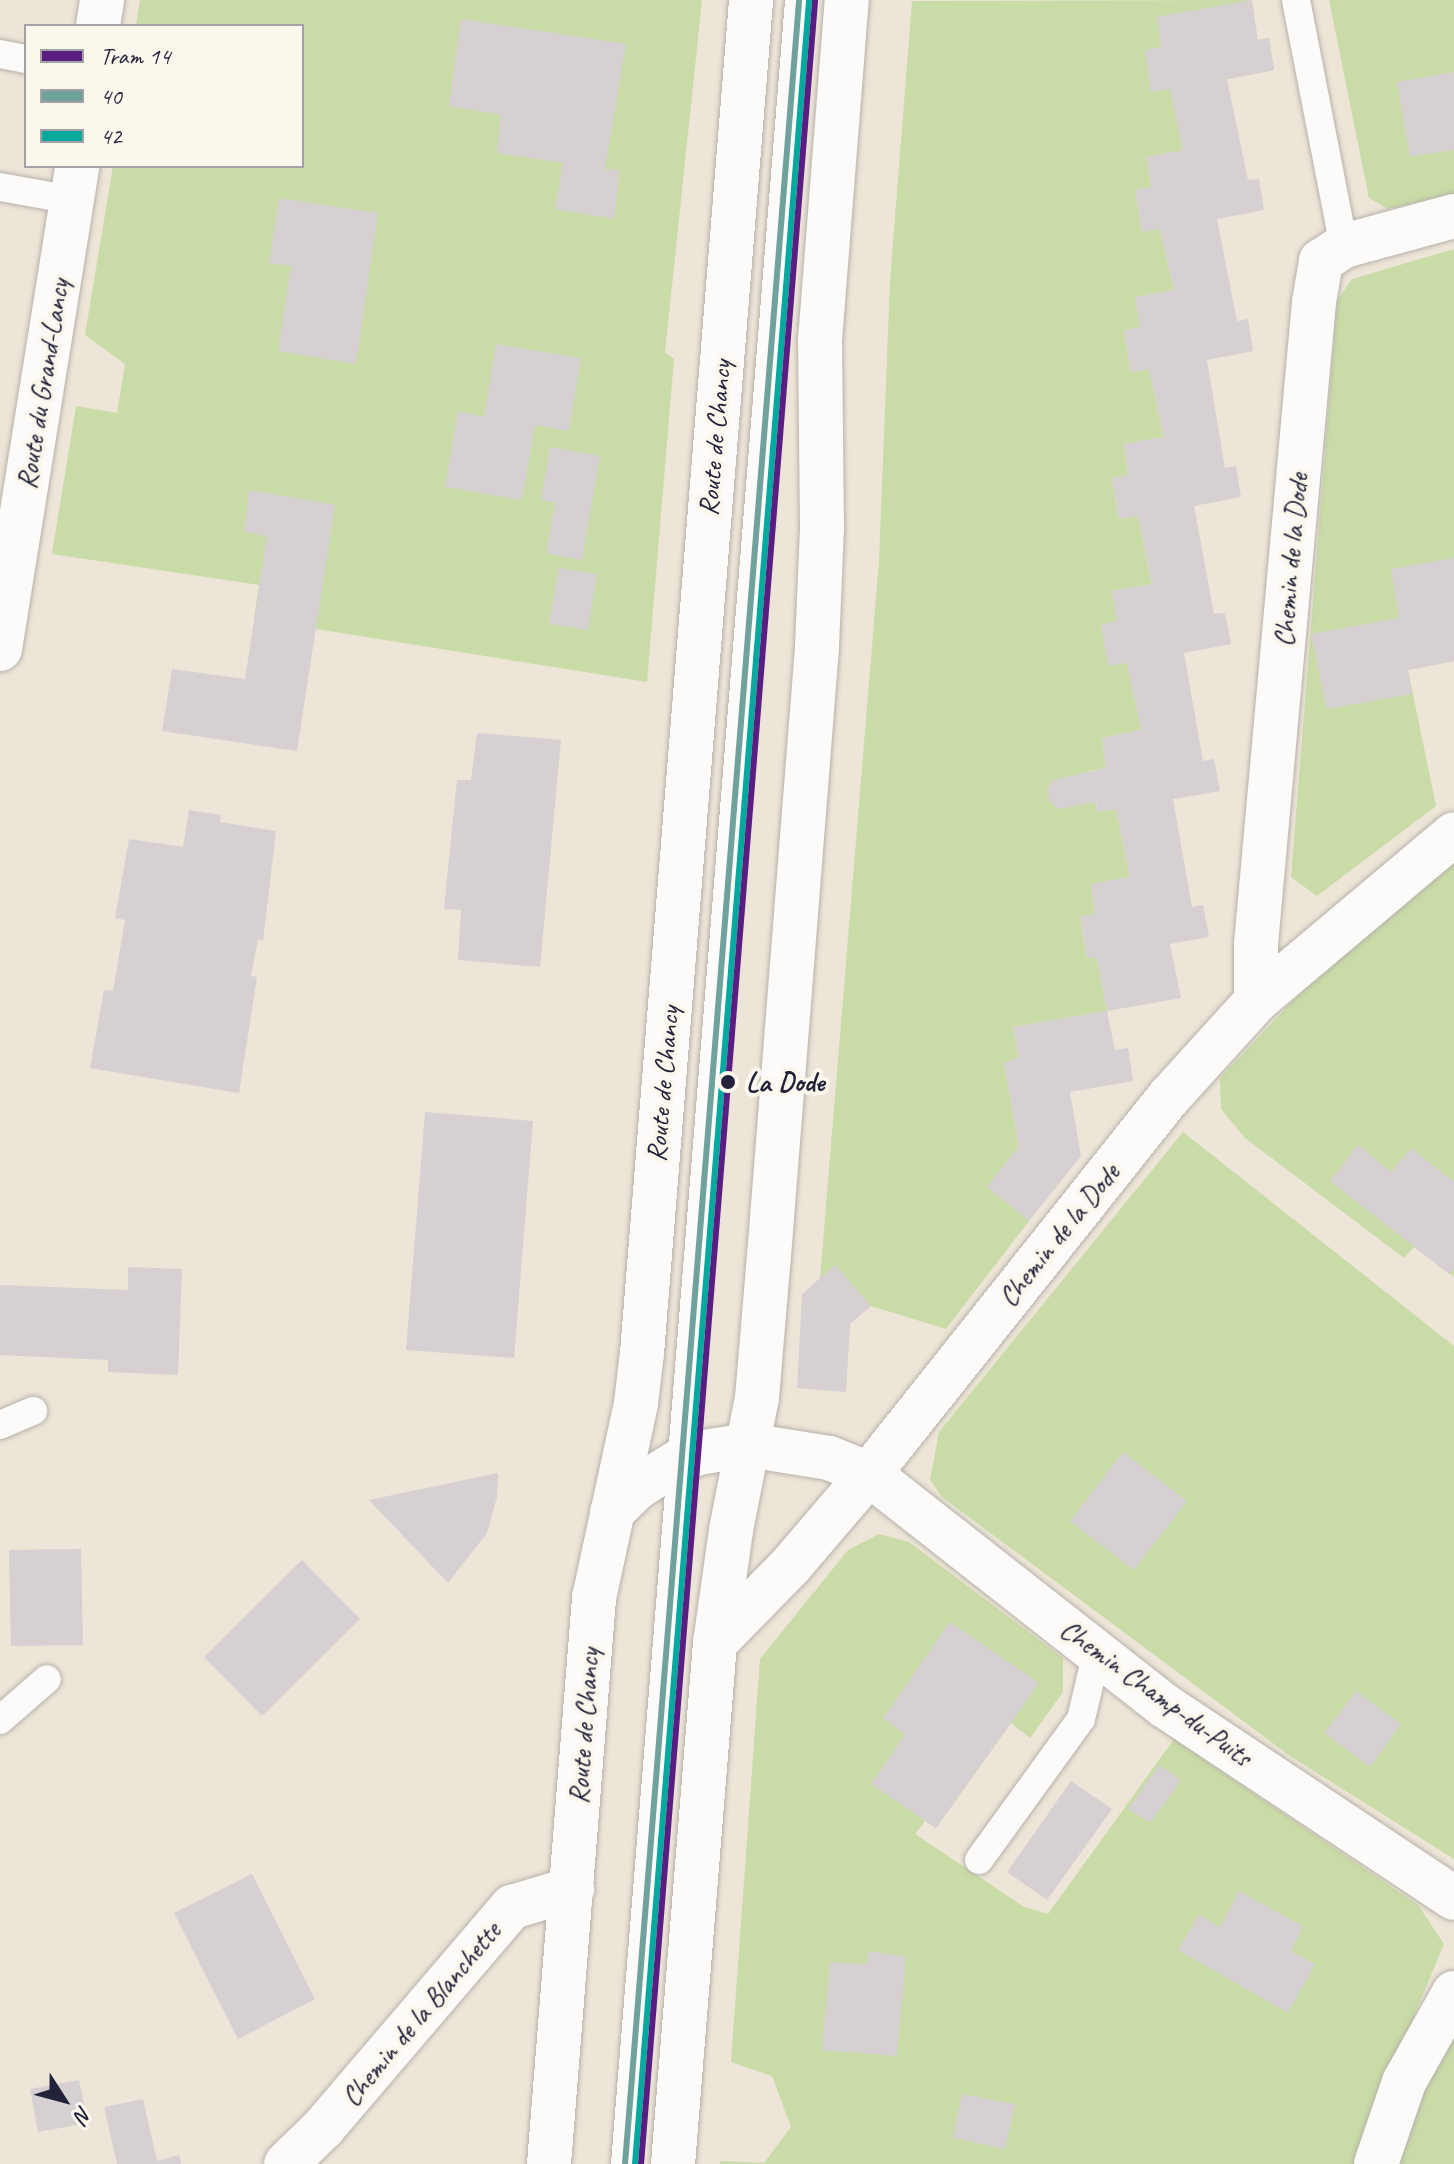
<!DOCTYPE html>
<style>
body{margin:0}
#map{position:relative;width:1454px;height:2164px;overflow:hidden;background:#ede5d7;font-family:Caveat,sans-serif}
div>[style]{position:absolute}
.green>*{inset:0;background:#c9dba6}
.building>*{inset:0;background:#d6d0d3}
.roads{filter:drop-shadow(0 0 2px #b6b1ab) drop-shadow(0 0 2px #b6b1ab)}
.service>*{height:28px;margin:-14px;padding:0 14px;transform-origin:14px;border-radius:14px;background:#fcfbf9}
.minor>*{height:44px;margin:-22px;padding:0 22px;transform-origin:22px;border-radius:22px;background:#fcfbf9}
.tertiary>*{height:44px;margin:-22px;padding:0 22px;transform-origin:22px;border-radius:22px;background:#fcfbf9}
.secondary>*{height:44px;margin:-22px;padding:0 22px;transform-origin:22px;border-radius:22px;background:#fcfbf9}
.bus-1>*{height:6px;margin:-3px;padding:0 3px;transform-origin:3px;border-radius:3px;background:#6fa19d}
.bus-2>*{height:6px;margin:-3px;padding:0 3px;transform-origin:3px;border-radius:3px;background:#02a99f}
.tram-1>*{height:6px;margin:-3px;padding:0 3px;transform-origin:3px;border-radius:3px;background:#5a1e82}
.dots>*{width:22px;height:22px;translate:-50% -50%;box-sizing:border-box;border:4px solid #fbf7ec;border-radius:50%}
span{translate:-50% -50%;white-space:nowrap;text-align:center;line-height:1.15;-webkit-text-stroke:8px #fbf7ec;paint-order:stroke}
.street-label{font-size:28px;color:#22223b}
.stop-label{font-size:28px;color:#22223b;font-weight:700}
.left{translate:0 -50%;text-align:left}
.legend{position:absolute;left:24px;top:24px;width:280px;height:144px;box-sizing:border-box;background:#fbf7ec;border:2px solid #a4a2a5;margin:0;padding:10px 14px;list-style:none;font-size:24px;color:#22223b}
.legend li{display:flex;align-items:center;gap:16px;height:40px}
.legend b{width:40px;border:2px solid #a4a2a5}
.north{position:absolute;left:24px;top:2060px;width:80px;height:80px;-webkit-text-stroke:6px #fbf7ec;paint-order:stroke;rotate:126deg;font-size:22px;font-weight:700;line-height:32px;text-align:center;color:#22223b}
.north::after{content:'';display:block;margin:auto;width:28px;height:36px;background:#22223b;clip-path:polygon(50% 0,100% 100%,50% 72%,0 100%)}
</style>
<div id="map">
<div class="green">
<div style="clip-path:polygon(140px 0,702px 0,665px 352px,674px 359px,647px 682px,254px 619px,259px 585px,52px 554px,76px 406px,117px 413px,125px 364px,85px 335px,113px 166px,302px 166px,302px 26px,136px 26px)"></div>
<div style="clip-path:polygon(1251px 0,1257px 40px,1269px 38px,1274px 70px,1171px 90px,1183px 150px,1147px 157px,1151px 187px,1135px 191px,1142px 231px,1160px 229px,1174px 290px,1136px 297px,1140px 327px,1124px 331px,1131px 372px,1149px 369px,1164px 437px,1124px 444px,1128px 475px,1112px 478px,1119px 519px,1138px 516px,1152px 584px,1113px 591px,1141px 730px,1102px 738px,1106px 768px,1090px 771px,1097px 812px,1116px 809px,1130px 877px,1091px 884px,1095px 914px,1080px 917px,1087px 958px,1097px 958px,1107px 1011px,1013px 1027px,1019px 1058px,1004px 1063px,1019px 1146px,988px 1187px,1029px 1221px,946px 1329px,871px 1306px,820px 1279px,879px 561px,890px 281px,912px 1px)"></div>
<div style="clip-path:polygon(1329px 0,1454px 0,1454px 194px,1388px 209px,1369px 198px)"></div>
<div style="clip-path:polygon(1454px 249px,1454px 661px,1408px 670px,1436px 806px,1317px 896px,1291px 877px,1337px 301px,1352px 279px)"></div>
<div style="clip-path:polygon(1454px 860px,1454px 1277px,1414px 1247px,1404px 1258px,1245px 1138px,1221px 1109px,1220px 1078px,1300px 993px)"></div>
<div style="clip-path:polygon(1183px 1132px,1454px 1346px,1454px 1859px,1290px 1756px,942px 1497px,930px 1480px,939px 1432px)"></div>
<div style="clip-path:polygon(879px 1534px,909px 1542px,1063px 1658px,1063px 1692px,1030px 1738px,1011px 1723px,936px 1828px,925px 1821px,915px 1834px,1024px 1907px,1048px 1914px,1174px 1739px,1418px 1905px,1444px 1944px,1363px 2138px,1356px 2164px,720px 2164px,720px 2161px,764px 2163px,791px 2127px,772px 2076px,731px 2062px,760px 1659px,848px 1550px)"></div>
<div style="clip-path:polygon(1454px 2028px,1454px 2164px,1395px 2164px,1429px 2073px)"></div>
</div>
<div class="building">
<div style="clip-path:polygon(1252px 0,1258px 41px,1269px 38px,1274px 70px,1227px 79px,1248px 180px,1259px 179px,1264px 210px,1217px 219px,1237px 321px,1248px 319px,1253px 351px,1207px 360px,1225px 468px,1236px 466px,1241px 497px,1194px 506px,1214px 614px,1225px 613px,1231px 644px,1184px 653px,1203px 761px,1214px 759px,1220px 791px,1173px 799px,1192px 907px,1203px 905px,1209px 937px,1170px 944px,1181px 998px,1107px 1011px,1097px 958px,1087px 958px,1080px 916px,1095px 914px,1091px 884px,1130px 877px,1116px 809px,1097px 812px,1096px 802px,1058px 809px,1049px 801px,1048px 788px,1053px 780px,1106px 768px,1102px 738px,1141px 730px,1127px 663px,1108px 666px,1101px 624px,1117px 621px,1112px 591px,1152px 584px,1138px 516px,1119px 519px,1112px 478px,1128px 475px,1124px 444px,1164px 437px,1149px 369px,1131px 372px,1124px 331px,1140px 327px,1135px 297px,1174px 290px,1160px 229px,1142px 232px,1135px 190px,1151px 187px,1147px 157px,1183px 150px,1170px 89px,1151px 92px,1145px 50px,1161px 47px,1157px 17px)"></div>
<div style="clip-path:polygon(461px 19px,626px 44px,605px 169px,620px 170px,614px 219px,555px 209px,563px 163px,497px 153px,501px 115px,449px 106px)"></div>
<div style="clip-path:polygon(1454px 72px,1454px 150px,1410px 157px,1397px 82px)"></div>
<div style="clip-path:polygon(279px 198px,378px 213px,356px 364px,278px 351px,291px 266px,269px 263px)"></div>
<div style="clip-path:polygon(496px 344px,581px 358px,569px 431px,535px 425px,522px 500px,445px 487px,458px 411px,484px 417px)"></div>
<div style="clip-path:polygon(550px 447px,600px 456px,582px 560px,546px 553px,555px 503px,541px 500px)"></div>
<div style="clip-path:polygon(249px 490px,335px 505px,297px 751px,162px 731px,172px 669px,245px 679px,267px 536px,244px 532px)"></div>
<div style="clip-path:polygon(1454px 558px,1454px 661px,1408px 670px,1412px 694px,1327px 709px,1311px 634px,1399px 618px,1391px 569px)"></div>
<div style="clip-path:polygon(559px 568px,597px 574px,588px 630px,549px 624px)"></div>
<div style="clip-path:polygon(477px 733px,561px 740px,540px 967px,458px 960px,461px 910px,444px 909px,457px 780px,471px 780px)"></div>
<div style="clip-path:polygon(189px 810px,221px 815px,220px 822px,276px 831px,263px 941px,258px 939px,251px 976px,257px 977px,239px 1093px,90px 1068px,104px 990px,113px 991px,125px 920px,115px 918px,129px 839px,183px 847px)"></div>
<div style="clip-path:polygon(1107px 1011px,1115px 1050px,1128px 1048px,1133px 1081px,1070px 1092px,1081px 1156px,1029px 1221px,987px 1187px,1019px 1146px,1004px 1063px,1019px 1058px,1013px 1027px)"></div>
<div style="clip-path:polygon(425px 1112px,533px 1121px,514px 1358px,406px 1350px)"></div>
<div style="clip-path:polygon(1358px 1145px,1391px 1172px,1411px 1148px,1454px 1182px,1454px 1268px,1449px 1274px,1330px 1181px)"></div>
<div style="clip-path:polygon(835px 1265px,871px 1306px,850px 1324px,846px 1392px,797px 1388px,802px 1294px)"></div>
<div style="clip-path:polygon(128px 1267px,182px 1269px,178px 1375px,108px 1372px,108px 1360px,0 1355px,0 1285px,128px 1290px)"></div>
<div style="clip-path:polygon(1123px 1452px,1187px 1501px,1134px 1570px,1070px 1521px)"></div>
<div style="clip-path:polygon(498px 1473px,497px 1497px,487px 1533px,448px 1583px,369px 1500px)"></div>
<div style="clip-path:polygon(81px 1549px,83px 1645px,11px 1646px,9px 1550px)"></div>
<div style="clip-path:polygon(302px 1560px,360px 1619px,262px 1716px,204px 1657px)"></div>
<div style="clip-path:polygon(950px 1622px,1039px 1683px,936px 1828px,871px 1784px,905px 1734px,883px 1718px)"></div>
<div style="clip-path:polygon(1356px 1691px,1401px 1724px,1370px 1767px,1324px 1733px)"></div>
<div style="clip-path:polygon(1159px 1765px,1181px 1780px,1150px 1823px,1128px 1809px)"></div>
<div style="clip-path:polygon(1071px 1781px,1112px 1809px,1047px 1900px,1007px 1872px)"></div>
<div style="clip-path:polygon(252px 1874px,315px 1999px,238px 2039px,174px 1913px)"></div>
<div style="clip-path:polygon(1239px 1891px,1303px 1926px,1291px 1951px,1315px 1964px,1288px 2013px,1178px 1950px,1199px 1914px,1220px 1927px)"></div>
<div style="clip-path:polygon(869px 1951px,906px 1957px,897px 2056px,822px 2050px,830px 1962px,867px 1964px)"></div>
<div style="clip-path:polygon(79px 2080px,88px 2123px,38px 2132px,30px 2089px)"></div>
<div style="clip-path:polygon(962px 2094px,1015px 2104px,1005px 2149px,953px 2138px)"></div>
<div style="clip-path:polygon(143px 2099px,157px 2161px,179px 2155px,181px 2164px,117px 2164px,104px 2107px)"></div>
</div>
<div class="roads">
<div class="service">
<div style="left:1296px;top:0;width:251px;rotate:79deg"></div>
<div style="left:0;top:54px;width:26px;rotate:11deg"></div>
<div style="left:0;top:187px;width:74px;rotate:10.1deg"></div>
<div style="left:0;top:1425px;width:36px;rotate:-23deg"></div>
<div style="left:0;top:1720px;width:62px;rotate:-41.1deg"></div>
<div style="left:979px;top:1860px;width:174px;rotate:-54.1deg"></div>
<div style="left:1081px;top:1719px;width:69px;rotate:-76.6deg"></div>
<div style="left:625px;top:2164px;width:2171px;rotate:-85.4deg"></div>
</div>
<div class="minor">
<div style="left:1256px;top:1001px;width:57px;rotate:-90deg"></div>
<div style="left:1256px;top:944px;width:645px;rotate:-84.84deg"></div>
<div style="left:1314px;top:302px;width:42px;rotate:-80.3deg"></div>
<div style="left:1321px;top:261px;width:27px;rotate:-33deg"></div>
<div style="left:1344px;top:246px;width:114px;rotate:-15.3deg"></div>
<div style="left:612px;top:1512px;width:36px;rotate:-44deg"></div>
<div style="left:638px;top:1487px;width:51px;rotate:-32.1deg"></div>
<div style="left:681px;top:1460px;width:18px;rotate:-22deg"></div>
<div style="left:698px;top:1453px;width:51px;rotate:-9.1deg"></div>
<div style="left:748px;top:1445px;width:82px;rotate:9.1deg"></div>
<div style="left:829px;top:1458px;width:43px;rotate:21.8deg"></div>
<div style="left:869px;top:1474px;width:376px;rotate:38.1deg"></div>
<div style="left:1165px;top:1706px;width:347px;rotate:33.6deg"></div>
<div style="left:715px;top:1643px;width:110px;rotate:-45.7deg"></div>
<div style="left:792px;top:1564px;width:118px;rotate:-49.5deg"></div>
<div style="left:869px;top:1474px;width:483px;rotate:-51.5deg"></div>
<div style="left:1170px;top:1096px;width:128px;rotate:-47.8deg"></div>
<div style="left:1256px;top:1001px;width:259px;rotate:-40.1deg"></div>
<div style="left:286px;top:2164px;width:52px;rotate:-44.2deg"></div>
<div style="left:323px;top:2128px;width:291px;rotate:-49.5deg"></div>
<div style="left:512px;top:1907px;width:63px;rotate:-16.7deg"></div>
<div style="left:1376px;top:2164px;width:87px;rotate:-71.1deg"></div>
<div style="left:1404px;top:2082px;width:102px;rotate:-60.7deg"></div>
</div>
<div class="tertiary">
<div style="left:98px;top:26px;width:26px;rotate:-81deg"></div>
<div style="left:0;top:649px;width:489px;rotate:-80.9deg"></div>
</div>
<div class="secondary">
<div style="left:549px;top:2164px;width:568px;rotate:-85.45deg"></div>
<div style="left:594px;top:1598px;width:199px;rotate:-77.8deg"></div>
<div style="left:636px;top:1403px;width:50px;rotate:-83.2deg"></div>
<div style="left:642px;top:1353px;width:1357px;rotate:-85.39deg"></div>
<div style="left:673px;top:2164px;width:523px;rotate:-85.39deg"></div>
<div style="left:715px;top:1643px;width:114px;rotate:-81.9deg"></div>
<div style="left:731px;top:1530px;width:135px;rotate:-78.9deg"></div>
<div style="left:757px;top:1398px;width:143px;rotate:-85.2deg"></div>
<div style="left:769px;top:1256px;width:611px;rotate:-85.49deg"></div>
<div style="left:817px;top:647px;width:119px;rotate:-87.6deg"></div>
<div style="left:822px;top:528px;width:188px;rotate:-90.6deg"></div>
<div style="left:820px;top:340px;width:341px;rotate:-85.5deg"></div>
</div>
</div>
<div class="bus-1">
<div style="left:625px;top:2164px;width:2171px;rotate:-85.4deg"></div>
</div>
<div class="bus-2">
<div style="left:635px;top:2164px;width:2170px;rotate:-85.4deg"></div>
</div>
<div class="tram-1">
<div style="left:641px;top:2164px;width:2171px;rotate:-85.4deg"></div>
</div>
<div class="dots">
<div style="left:728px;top:1082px;background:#22223b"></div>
</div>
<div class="street-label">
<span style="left:43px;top:384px;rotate:-81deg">Route du Grand-Lancy</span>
<span style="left:715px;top:438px;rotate:-85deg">Route de Chancy</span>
<span style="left:1291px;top:560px;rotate:-85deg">Chemin de la Dode</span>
<span style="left:663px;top:1084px;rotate:-85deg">Route de Chancy</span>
<span style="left:1059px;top:1235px;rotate:-51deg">Chemin de la Dode</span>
<span style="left:1156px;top:1693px;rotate:36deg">Chemin Champ-du-Puits</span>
<span style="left:584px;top:1726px;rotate:-86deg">Route de Chancy</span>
<span style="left:421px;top:2014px;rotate:-50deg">Chemin de la Blanchette</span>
</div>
<div class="stop-label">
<span class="left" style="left:746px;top:1082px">La Dode</span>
</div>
<ul class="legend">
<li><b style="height:10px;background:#5a1e82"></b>Tram 14</li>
<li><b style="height:10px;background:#6fa19d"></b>40</li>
<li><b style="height:10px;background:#02a99f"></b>42</li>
</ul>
<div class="north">N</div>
</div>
